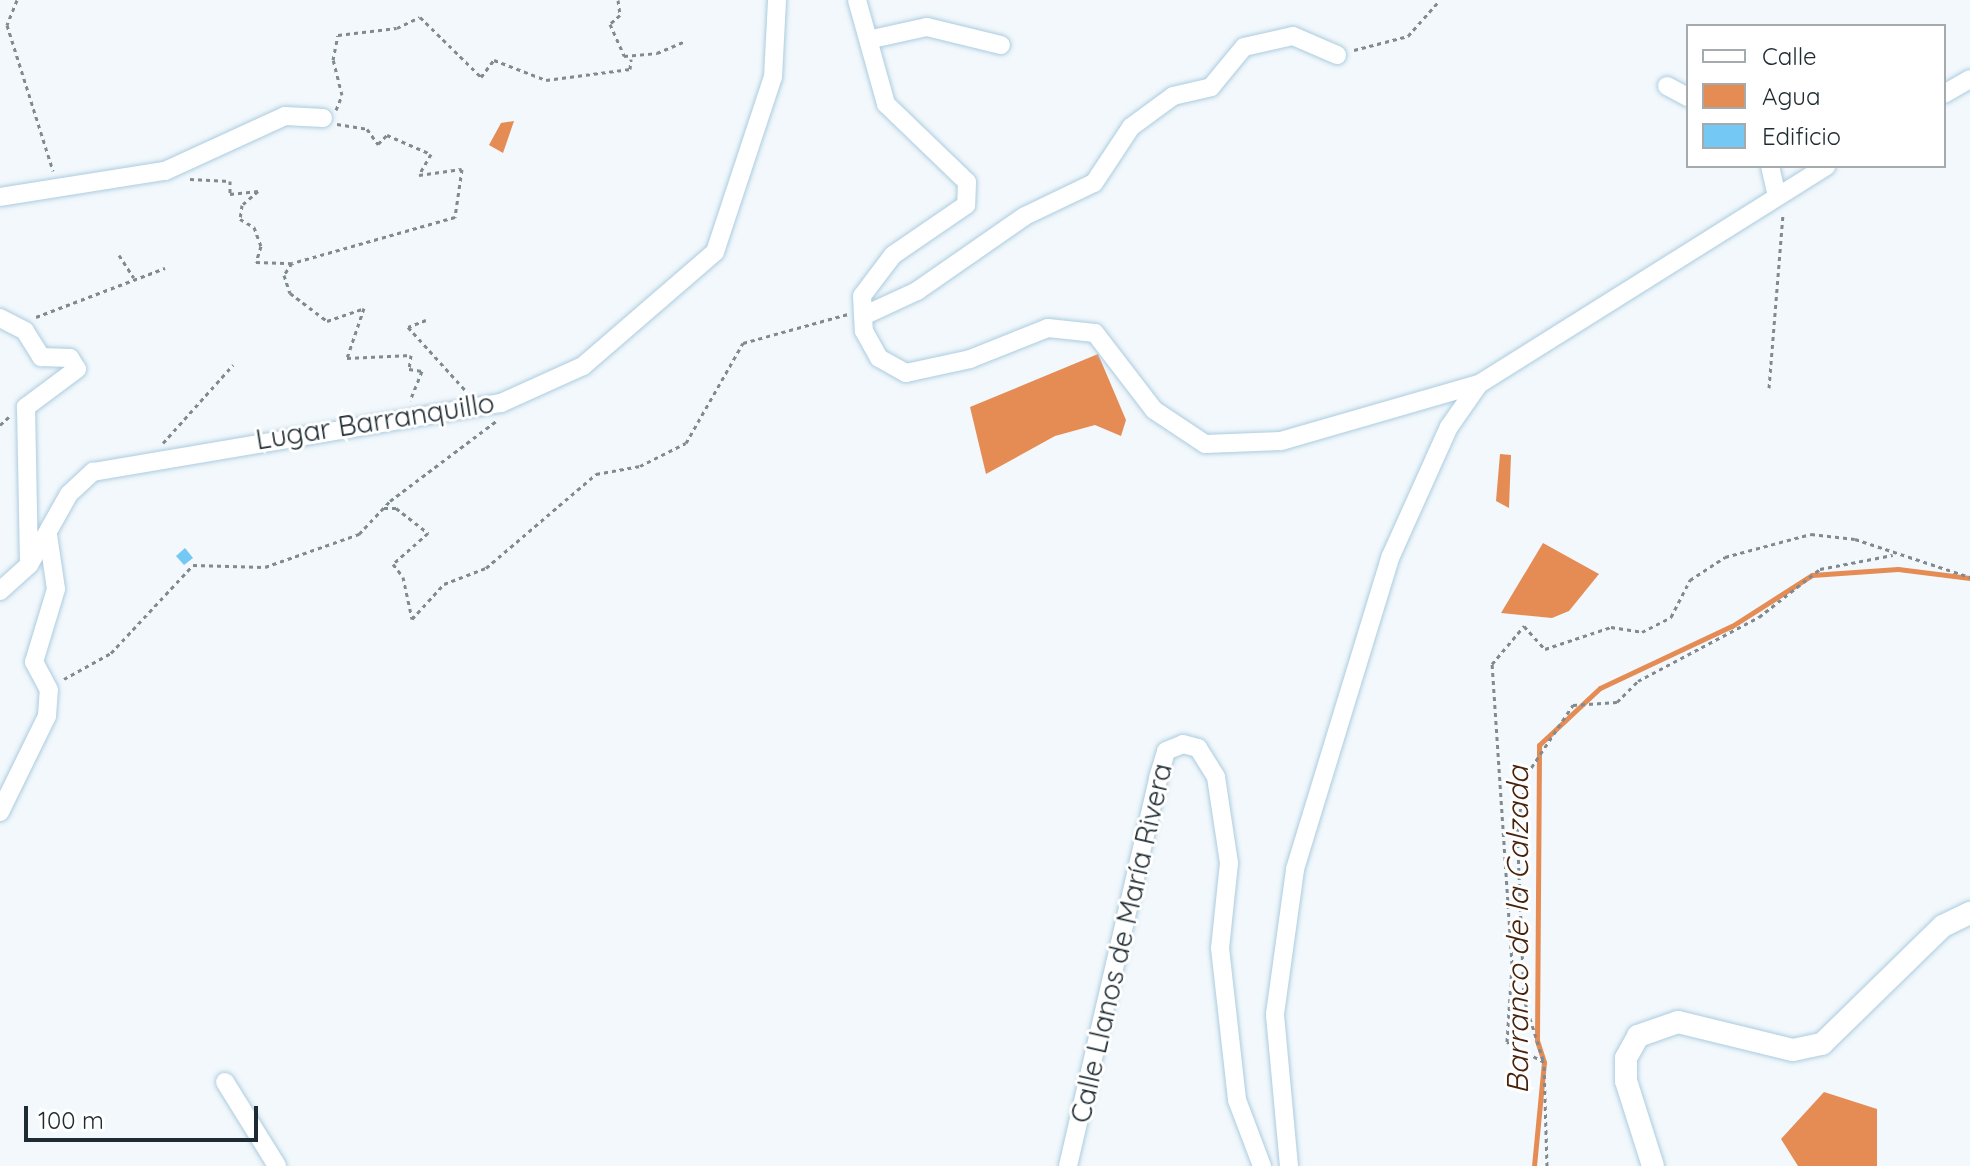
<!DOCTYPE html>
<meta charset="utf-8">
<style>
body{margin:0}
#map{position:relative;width:1970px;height:1166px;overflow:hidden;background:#f2f8fc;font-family:Quicksand,sans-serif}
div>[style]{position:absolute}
.water>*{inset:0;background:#e58c55}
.stream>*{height:5px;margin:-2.5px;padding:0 2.5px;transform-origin:2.5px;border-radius:2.5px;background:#e58c55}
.building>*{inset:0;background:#73c8f4}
.path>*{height:3px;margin-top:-1.5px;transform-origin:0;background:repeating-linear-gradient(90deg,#808a8f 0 4px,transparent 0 8px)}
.roads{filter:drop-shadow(0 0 2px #acccdf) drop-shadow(0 0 2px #acccdf)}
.minor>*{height:18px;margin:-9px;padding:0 9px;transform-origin:9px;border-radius:9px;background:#fff}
.major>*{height:22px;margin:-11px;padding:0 11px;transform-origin:11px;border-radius:11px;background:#fff}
span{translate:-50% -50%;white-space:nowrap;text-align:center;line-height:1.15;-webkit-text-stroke:6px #fff;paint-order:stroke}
.street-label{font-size:28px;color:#1e2b32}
.water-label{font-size:30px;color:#47230c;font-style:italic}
.legend{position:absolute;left:1686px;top:24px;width:260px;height:144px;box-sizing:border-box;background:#fff;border:2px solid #a5aaad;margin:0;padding:10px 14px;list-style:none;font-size:24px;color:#1e2b32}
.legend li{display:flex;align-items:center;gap:16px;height:40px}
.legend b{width:40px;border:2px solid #a5aaad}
.scale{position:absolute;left:24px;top:1106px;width:234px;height:36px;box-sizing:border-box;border:4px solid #1e2b32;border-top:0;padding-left:10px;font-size:24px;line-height:28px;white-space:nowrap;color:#1e2b32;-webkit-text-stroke:6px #fff;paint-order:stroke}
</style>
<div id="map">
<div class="water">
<div style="clip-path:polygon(514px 121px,503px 153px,489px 145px,501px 123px)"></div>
<div style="clip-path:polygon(1098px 354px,1126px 420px,1121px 436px,1095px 425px,1055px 436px,986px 474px,970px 407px)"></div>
<div style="clip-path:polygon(1500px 454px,1511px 455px,1509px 508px,1496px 501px)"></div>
<div style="clip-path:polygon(1543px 543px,1599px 574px,1569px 611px,1552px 618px,1501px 613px)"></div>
<div style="clip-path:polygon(1824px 1092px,1877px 1109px,1877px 1166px,1798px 1166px,1781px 1139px)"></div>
</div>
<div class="stream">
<div style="left:1534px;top:1166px;width:104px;rotate:-84.5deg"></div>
<div style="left:1544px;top:1062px;width:23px;rotate:-108deg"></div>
<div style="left:1537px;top:1040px;width:295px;rotate:-89.6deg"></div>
<div style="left:1539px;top:745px;width:83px;rotate:-43.1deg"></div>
<div style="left:1600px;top:688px;width:146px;rotate:-25.2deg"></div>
<div style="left:1732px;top:626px;width:95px;rotate:-32.5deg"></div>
<div style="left:1812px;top:575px;width:86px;rotate:-4deg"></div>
<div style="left:1898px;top:569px;width:73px;rotate:7.1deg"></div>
</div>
<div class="building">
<div style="clip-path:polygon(185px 548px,193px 558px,184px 565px,176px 556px)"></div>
</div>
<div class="path">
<div style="left:17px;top:0;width:27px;rotate:112deg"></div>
<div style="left:7px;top:25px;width:153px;rotate:72.5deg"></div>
<div style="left:618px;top:0;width:15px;rotate:82deg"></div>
<div style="left:620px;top:15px;width:13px;rotate:138deg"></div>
<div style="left:610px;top:24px;width:35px;rotate:66deg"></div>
<div style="left:624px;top:56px;width:33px;rotate:-5deg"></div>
<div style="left:657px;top:53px;width:30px;rotate:-23deg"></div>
<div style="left:1354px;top:50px;width:56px;rotate:-14.5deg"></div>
<div style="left:1408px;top:36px;width:48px;rotate:-48.4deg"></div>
<div style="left:336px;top:110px;width:16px;rotate:-68deg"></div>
<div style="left:342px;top:95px;width:36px;rotate:-104deg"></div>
<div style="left:333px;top:60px;width:25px;rotate:-79deg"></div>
<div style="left:338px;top:35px;width:59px;rotate:-6.8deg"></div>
<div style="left:397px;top:28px;width:25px;rotate:-26deg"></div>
<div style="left:420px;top:17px;width:86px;rotate:44.5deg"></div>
<div style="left:481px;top:77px;width:21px;rotate:-53deg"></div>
<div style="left:494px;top:60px;width:56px;rotate:21deg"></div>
<div style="left:546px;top:80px;width:85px;rotate:-7.5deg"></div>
<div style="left:630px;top:69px;width:10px;rotate:-84deg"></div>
<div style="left:337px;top:124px;width:30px;rotate:9deg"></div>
<div style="left:367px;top:129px;width:19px;rotate:54deg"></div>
<div style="left:378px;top:144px;width:13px;rotate:-45deg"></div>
<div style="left:387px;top:135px;width:48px;rotate:23.4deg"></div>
<div style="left:431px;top:154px;width:24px;rotate:120deg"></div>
<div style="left:419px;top:175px;width:43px;rotate:-7.9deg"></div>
<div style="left:462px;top:169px;width:49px;rotate:98.3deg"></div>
<div style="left:455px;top:217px;width:169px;rotate:164.2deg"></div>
<div style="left:292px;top:263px;width:14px;rotate:124deg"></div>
<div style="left:284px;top:275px;width:19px;rotate:72deg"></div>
<div style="left:290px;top:293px;width:46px;rotate:37.1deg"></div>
<div style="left:327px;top:321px;width:39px;rotate:-19deg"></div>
<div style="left:364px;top:308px;width:53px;rotate:108.8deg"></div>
<div style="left:347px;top:358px;width:64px;rotate:-2.7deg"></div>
<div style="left:411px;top:355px;width:14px;rotate:98deg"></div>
<div style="left:409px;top:369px;width:13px;rotate:9deg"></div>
<div style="left:422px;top:371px;width:32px;rotate:112deg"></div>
<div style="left:190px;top:179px;width:40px;rotate:2.9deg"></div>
<div style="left:230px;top:181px;width:13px;rotate:90deg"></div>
<div style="left:230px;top:194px;width:28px;rotate:-6deg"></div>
<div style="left:258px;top:191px;width:21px;rotate:139deg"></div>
<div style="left:242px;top:205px;width:14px;rotate:98deg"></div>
<div style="left:240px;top:219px;width:16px;rotate:30deg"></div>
<div style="left:254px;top:227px;width:20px;rotate:70deg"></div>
<div style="left:261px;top:246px;width:17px;rotate:107deg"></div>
<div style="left:256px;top:262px;width:36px;rotate:2deg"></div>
<div style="left:119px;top:255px;width:27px;rotate:57deg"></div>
<div style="left:36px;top:317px;width:138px;rotate:-20.8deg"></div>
<div style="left:426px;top:320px;width:19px;rotate:159deg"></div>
<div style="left:408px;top:327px;width:86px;rotate:47.8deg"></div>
<div style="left:1769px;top:388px;width:176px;rotate:-85.4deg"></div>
<div style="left:0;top:425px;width:12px;rotate:-42deg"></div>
<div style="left:163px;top:443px;width:105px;rotate:-48.1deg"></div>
<div style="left:384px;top:508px;width:12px"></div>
<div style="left:396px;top:508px;width:41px;rotate:38deg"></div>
<div style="left:428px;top:533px;width:47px;rotate:138.5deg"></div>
<div style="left:393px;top:564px;width:16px;rotate:52deg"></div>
<div style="left:403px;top:577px;width:43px;rotate:77.9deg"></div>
<div style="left:412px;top:619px;width:47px;rotate:-47.6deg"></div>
<div style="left:444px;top:584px;width:45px;rotate:-20.9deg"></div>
<div style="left:486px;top:568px;width:145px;rotate:-40.5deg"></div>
<div style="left:596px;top:474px;width:45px;rotate:-10.3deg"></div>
<div style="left:640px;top:466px;width:51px;rotate:-26.6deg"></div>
<div style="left:686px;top:443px;width:115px;rotate:-60.3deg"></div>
<div style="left:743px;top:343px;width:109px;rotate:-15.4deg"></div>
<div style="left:64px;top:679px;width:54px;rotate:-29deg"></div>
<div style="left:111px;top:653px;width:120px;rotate:-47deg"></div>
<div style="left:193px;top:565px;width:72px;rotate:1.6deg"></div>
<div style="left:265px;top:567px;width:100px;rotate:-19.3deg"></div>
<div style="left:359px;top:534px;width:45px;rotate:-46.8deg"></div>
<div style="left:390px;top:501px;width:133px;rotate:-37deg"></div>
<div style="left:1543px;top:1060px;width:64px;rotate:-107.3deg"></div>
<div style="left:1524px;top:999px;width:171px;rotate:-92.3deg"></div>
<div style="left:1517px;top:828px;width:55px;rotate:-79.5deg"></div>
<div style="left:1527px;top:774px;width:83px;rotate:-56.3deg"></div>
<div style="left:1573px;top:705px;width:44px;rotate:-3.9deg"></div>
<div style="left:1617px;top:702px;width:30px;rotate:-45deg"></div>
<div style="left:1638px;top:681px;width:137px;rotate:-27.9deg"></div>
<div style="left:1759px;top:617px;width:78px;rotate:-38.2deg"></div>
<div style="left:1820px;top:569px;width:74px;rotate:-10.9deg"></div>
<div style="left:1547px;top:1166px;width:104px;rotate:-91.7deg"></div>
<div style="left:1544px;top:1062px;width:42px;rotate:-151.6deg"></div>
<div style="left:1507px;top:1042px;width:78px;rotate:-86.3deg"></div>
<div style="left:1512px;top:964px;width:301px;rotate:-93.8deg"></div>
<div style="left:1492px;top:664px;width:50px;rotate:-49.9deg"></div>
<div style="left:1524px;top:626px;width:31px;rotate:48deg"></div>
<div style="left:1545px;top:649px;width:70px;rotate:-18.4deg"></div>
<div style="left:1611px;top:627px;width:31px;rotate:9deg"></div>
<div style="left:1642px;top:632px;width:33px;rotate:-27deg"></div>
<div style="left:1671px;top:617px;width:42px;rotate:-62.8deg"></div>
<div style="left:1690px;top:580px;width:42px;rotate:-33.3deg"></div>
<div style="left:1725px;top:557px;width:89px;rotate:-15deg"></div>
<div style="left:1811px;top:534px;width:44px;rotate:6.5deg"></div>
<div style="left:1855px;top:539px;width:121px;rotate:18.3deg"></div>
</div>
<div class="roads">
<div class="minor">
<div style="left:857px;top:0;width:108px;rotate:74.4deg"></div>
<div style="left:886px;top:104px;width:112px;rotate:43.9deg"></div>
<div style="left:967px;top:182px;width:23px;rotate:92deg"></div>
<div style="left:966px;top:205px;width:88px;rotate:145.6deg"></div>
<div style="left:893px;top:255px;width:51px;rotate:127.1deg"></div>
<div style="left:862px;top:296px;width:35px;rotate:87deg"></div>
<div style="left:864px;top:331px;width:31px;rotate:61deg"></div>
<div style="left:879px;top:358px;width:31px;rotate:29deg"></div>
<div style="left:906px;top:373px;width:66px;rotate:-12.3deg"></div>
<div style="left:970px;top:359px;width:84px;rotate:-21.7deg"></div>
<div style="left:1048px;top:328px;width:47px;rotate:6.1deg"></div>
<div style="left:1095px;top:333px;width:97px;rotate:52.5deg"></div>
<div style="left:1154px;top:410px;width:61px;rotate:33.7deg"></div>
<div style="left:1205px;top:444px;width:76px;rotate:-2.3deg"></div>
<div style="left:1281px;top:441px;width:206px;rotate:-16.1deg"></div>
<div style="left:872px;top:39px;width:56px;rotate:-12.3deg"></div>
<div style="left:927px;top:27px;width:76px;rotate:13.7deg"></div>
<div style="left:1667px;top:86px;width:24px;rotate:28deg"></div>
<div style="left:1944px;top:94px;width:30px;rotate:-30deg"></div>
<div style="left:1770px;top:166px;width:31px;rotate:77deg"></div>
<div style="left:0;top:197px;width:167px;rotate:-9deg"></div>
<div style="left:165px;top:171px;width:132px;rotate:-24.6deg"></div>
<div style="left:285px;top:116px;width:38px;rotate:3deg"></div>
<div style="left:863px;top:316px;width:60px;rotate:-24.8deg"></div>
<div style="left:917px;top:291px;width:131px;rotate:-34.8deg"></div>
<div style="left:1025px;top:216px;width:76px;rotate:-25.6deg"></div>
<div style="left:1094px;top:183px;width:67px;rotate:-56.5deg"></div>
<div style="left:1131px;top:127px;width:52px;rotate:-36.4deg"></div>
<div style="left:1173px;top:96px;width:39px;rotate:-13deg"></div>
<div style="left:1211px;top:87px;width:52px;rotate:-50.5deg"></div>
<div style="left:1244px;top:47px;width:50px;rotate:-12.7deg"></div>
<div style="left:1293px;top:36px;width:48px;rotate:23.4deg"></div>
<div style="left:0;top:318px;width:28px;rotate:27deg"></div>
<div style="left:25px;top:331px;width:31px;rotate:58deg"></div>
<div style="left:41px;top:357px;width:29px;rotate:2deg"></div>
<div style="left:70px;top:358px;width:13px;rotate:58deg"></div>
<div style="left:77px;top:369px;width:64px;rotate:143.3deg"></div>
<div style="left:26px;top:407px;width:155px;rotate:88.9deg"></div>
<div style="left:0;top:591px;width:39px;rotate:-42deg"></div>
<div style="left:29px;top:565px;width:81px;rotate:-60.6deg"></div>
<div style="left:69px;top:494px;width:33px;rotate:-43deg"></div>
<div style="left:93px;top:472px;width:414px;rotate:-9.6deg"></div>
<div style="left:501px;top:403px;width:90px;rotate:-24.3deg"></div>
<div style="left:583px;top:366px;width:174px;rotate:-40.8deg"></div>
<div style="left:715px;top:252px;width:184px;rotate:-71.7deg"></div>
<div style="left:773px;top:77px;width:77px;rotate:-87deg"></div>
<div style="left:0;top:812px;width:107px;rotate:-63.9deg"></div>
<div style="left:47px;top:716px;width:26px;rotate:-86deg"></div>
<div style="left:49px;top:690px;width:32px;rotate:-118deg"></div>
<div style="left:34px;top:662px;width:76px;rotate:-73.2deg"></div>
<div style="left:56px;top:589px;width:55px;rotate:-98.4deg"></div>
<div style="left:225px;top:1082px;width:99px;rotate:58.2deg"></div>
<div style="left:1068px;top:1166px;width:398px;rotate:-76.9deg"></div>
<div style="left:1158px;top:778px;width:28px;rotate:-73deg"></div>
<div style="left:1166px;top:751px;width:18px;rotate:-22deg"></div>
<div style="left:1183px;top:744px;width:16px;rotate:15deg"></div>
<div style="left:1198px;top:748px;width:34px;rotate:58deg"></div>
<div style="left:1216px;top:777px;width:87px;rotate:81.4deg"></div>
<div style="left:1229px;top:863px;width:85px;rotate:96deg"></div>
<div style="left:1220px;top:948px;width:153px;rotate:83.6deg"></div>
<div style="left:1237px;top:1100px;width:71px;rotate:69.3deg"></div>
<div style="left:1289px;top:1166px;width:153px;rotate:-95.3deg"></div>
<div style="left:1275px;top:1014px;width:146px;rotate:-82.1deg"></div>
<div style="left:1295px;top:869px;width:325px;rotate:-73deg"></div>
<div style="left:1390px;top:558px;width:144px;rotate:-65.8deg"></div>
<div style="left:1449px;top:427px;width:52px;rotate:-55.1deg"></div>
<div style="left:1479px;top:384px;width:410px;rotate:-32.1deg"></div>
</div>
<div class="major">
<div style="left:1653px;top:1166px;width:89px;rotate:-107.6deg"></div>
<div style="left:1626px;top:1081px;width:23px;rotate:-90deg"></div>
<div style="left:1626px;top:1058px;width:25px;rotate:-61deg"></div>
<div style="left:1638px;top:1036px;width:42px;rotate:-19.3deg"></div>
<div style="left:1678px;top:1022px;width:118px;rotate:13.7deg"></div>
<div style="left:1793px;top:1050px;width:30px;rotate:-12deg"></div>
<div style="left:1822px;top:1044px;width:169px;rotate:-44.3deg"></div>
<div style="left:1943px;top:926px;width:30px;rotate:-26deg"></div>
</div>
</div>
<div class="street-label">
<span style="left:375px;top:421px;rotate:-9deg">Lugar Barranquillo</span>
<span style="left:1121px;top:943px;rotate:-77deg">Calle Llanos de María Rivera</span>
</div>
<div class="water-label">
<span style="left:1517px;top:930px;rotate:-90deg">Barranco de la Calzada</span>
</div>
<ul class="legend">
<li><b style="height:10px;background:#fff"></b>Calle</li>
<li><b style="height:22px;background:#e58c55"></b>Agua</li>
<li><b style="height:22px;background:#73c8f4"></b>Edificio</li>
</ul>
<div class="scale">100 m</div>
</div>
